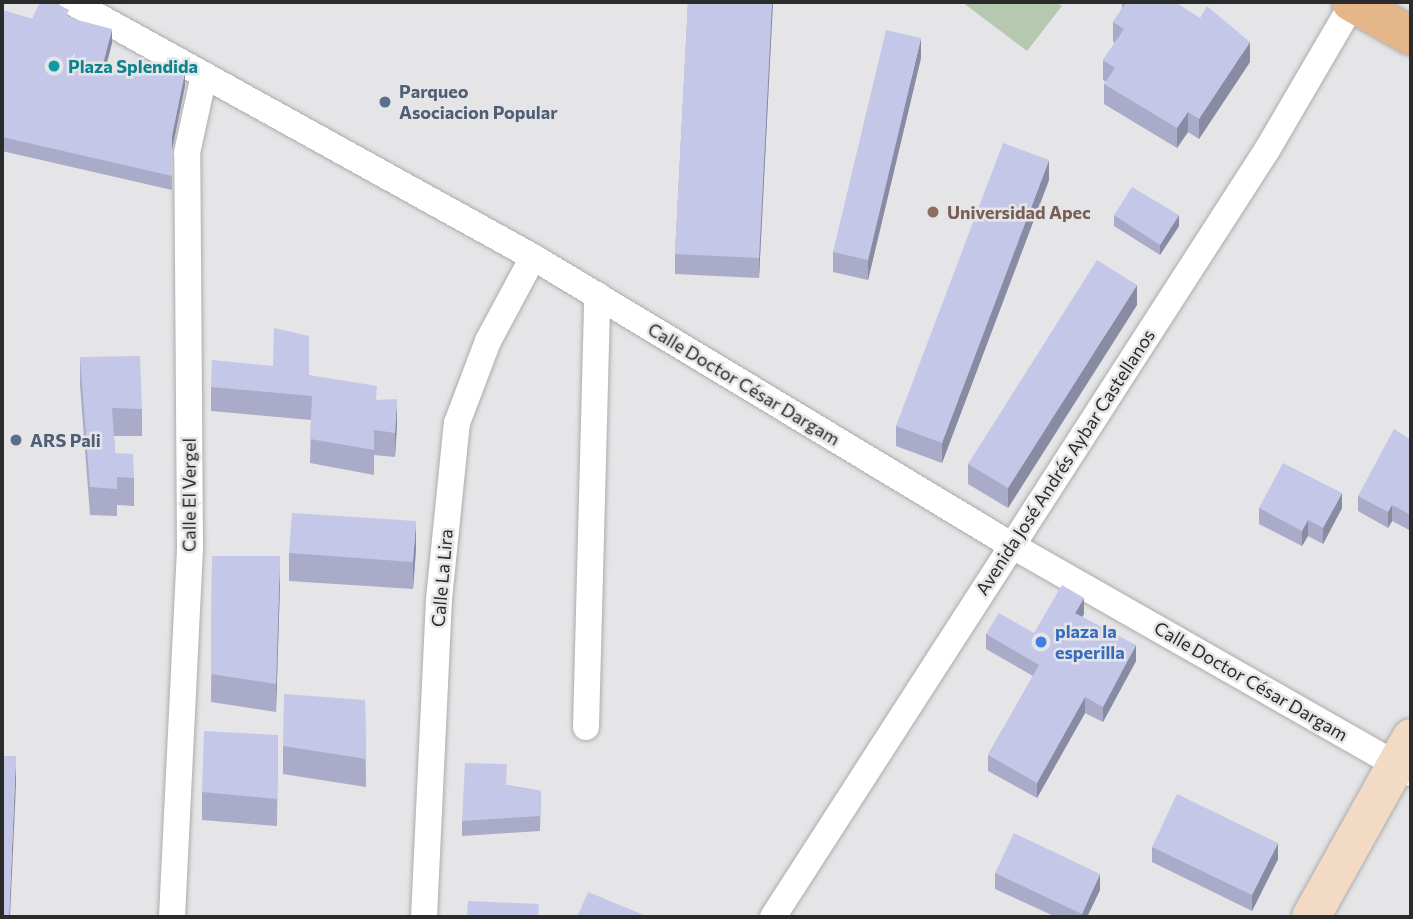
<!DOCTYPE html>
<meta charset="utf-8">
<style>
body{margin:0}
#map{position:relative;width:1413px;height:919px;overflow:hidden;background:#e5e5e7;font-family:Commissioner,sans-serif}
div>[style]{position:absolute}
.green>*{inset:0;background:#b7c8b1}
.roads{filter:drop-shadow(0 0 2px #acacae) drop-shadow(0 0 2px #acacae)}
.minor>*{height:26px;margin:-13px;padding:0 13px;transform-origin:13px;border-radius:13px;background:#fff}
.secondary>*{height:38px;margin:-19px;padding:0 19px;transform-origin:19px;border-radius:19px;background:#f2dac4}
.primary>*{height:38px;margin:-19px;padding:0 19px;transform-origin:19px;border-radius:19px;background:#e5b689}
.wall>*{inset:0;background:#a9abc8}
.shaded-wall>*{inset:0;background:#898ba2}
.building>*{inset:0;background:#c4c7e8}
.dots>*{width:19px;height:19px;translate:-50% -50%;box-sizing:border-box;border:4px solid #e5e5e7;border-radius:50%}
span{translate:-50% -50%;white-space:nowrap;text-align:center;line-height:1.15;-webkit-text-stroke:5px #e5e5e7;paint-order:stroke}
.culture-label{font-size:18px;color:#0d838f;font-weight:700}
.left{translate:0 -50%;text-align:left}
.service-label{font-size:18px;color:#4e5e75;font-weight:700}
.education-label{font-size:18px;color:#785e54;font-weight:700}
.street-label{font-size:18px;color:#2a2b2b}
.shop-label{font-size:18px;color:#366cbe;font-weight:700}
.frame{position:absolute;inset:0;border:4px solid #2a2b2b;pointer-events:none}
</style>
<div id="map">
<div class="green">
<div style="clip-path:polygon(962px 2px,1055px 2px,1062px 6px,1027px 51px)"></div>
</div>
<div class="roads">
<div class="minor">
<div style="left:72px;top:2px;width:527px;rotate:28.95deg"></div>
<div style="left:533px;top:257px;width:558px;rotate:31.07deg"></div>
<div style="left:1011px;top:545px;width:460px;rotate:29.7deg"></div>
<div style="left:586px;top:727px;width:432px;rotate:-88.5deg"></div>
<div style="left:172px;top:917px;width:371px;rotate:-87.2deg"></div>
<div style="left:190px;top:546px;width:393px;rotate:-90.4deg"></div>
<div style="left:187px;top:153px;width:80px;rotate:-77.7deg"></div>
<div style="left:424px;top:917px;width:318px;rotate:-87.3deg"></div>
<div style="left:439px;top:599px;width:177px;rotate:-84.2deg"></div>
<div style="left:457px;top:423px;width:88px;rotate:-69.3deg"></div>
<div style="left:488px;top:341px;width:95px;rotate:-61.8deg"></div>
<div style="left:773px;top:917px;width:912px;rotate:-57.22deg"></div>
<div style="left:1267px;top:150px;width:170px;rotate:-59.7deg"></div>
</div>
<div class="secondary">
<div style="left:1311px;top:917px;width:205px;rotate:-60.8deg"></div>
</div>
<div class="primary">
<div style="left:1351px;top:2px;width:69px;rotate:29.5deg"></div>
</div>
</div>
<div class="wall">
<div style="clip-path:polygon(688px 2px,773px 2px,759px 278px,675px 274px,675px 254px)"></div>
<div style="clip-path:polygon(1122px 2px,1175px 2px,1250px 62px,1199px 139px,1188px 132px,1177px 148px,1104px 104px,1104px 84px,1106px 82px,1103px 80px,1103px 60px,1115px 43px,1113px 42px,1113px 22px,1122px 9px)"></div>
<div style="clip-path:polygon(2px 10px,32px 19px,69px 18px,112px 43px,105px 69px,140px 77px,185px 86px,172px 150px,172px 190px,2px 151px)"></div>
<div style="clip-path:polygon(921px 58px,868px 280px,833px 272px,833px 252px)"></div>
<div style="clip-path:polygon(1049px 180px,942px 463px,896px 446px,896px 426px)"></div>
<div style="clip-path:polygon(1114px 215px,1179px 226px,1160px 255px,1114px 226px)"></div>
<div style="clip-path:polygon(1137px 305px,1008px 508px,968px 484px,968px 464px)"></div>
<div style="clip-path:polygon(80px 357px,142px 409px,142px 436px,114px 436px,115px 453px,134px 478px,134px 506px,117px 505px,117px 516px,90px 515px,80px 385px)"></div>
<div style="clip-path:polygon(273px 366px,309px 375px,377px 400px,397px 424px,395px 457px,374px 455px,374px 475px,310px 463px,311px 420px,211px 411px,211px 387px)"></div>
<div style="clip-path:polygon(1411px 440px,1411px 531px,1392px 521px,1388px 528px,1358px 511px,1358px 496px)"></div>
<div style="clip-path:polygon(1259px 508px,1342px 508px,1323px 544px,1308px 536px,1302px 546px,1259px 524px)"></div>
<div style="clip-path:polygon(416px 549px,413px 589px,289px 581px,289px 553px)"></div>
<div style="clip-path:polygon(212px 556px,280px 583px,276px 712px,211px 702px)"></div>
<div style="clip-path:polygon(1084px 614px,1082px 617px,1136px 661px,1103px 722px,1085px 713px,1037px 798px,988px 771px,988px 755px,1033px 676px,986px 649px,986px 634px,1034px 633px)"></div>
<div style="clip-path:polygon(365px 700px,366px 787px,283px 774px,283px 746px)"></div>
<div style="clip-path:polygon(278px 735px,277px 826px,202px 820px,202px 792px)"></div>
<div style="clip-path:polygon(507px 785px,541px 791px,540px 831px,462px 836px,462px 821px)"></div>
<div style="clip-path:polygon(1152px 847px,1278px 859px,1252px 911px,1152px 862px)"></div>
<div style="clip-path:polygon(995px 873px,1100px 890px,1087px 917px,1056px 917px,995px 889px)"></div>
</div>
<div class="shaded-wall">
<div style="clip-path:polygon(772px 2px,773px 2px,759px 278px,759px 258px)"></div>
<div style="clip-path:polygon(112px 29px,112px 43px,102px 82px,102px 68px)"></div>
<div style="clip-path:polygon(921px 38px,921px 58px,868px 280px,868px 260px)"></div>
<div style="clip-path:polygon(1250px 42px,1250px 62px,1199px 139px,1199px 119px)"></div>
<div style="clip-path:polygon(185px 72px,185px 86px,172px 150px,172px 136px)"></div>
<div style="clip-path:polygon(1188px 112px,1188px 132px,1177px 148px,1177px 128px)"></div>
<div style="clip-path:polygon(1049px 160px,1049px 180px,942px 463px,942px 443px)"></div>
<div style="clip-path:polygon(1179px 215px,1179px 226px,1160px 255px,1160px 245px)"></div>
<div style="clip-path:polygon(1137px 285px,1137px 305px,1008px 508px,1008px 488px)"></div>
<div style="clip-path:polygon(397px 399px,397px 424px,395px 457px,395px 433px)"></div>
<div style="clip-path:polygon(1342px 493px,1342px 508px,1323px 544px,1323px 528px)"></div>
<div style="clip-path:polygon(1392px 505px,1392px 521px,1388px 528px,1388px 512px)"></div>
<div style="clip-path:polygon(1308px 520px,1308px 536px,1302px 546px,1302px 531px)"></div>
<div style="clip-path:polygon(416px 521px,416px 549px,413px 589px,413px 562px)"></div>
<div style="clip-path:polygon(280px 556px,280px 583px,276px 712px,276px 684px)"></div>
<div style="clip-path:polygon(1084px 598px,1084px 614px,1075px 629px,1075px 613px)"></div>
<div style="clip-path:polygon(1136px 645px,1136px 661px,1103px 722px,1103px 707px)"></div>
<div style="clip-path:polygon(1085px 697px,1085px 713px,1037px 798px,1037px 783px)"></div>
<div style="clip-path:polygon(16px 756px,16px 784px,10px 917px,9px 917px)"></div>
<div style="clip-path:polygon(1278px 843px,1278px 859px,1252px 911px,1252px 895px)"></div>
<div style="clip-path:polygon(1100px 874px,1100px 890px,1087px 917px,1082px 917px,1082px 914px)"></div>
</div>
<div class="building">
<div style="clip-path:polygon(40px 2px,54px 2px,69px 10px,66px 17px,112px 29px,102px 68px,140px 77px,145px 62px,185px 72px,172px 136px,172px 176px,2px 137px,2px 10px,32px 19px)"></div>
<div style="clip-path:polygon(688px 2px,772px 2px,759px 258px,675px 254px)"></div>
<div style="clip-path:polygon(1126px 2px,1175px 2px,1200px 18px,1207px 6px,1250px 42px,1199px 119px,1188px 112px,1177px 128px,1104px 84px,1115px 68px,1103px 60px,1124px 29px,1113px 22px)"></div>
<div style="clip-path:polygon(886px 30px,921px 38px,868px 260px,833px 252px)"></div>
<div style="clip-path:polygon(1003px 143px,1049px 160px,942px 443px,896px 426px)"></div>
<div style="clip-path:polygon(1132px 187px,1179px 215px,1160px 245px,1114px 215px)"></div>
<div style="clip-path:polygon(1097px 260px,1137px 285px,1008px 488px,968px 464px)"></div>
<div style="clip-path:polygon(274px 328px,309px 336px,309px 375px,377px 386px,376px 400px,397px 399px,395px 433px,374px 430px,374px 450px,310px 439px,312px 396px,211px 387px,212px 360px,273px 366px)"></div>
<div style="clip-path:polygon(140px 356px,142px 409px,112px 408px,115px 453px,133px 454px,134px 478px,117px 477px,117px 489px,90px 487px,80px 357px)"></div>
<div style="clip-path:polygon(1394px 429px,1411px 440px,1411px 515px,1392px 505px,1388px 512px,1358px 496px)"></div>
<div style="clip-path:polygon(1283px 463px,1342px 493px,1323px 528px,1308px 520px,1302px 531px,1259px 508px)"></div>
<div style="clip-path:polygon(292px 513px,416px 521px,413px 562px,289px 553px)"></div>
<div style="clip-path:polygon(212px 556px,280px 556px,276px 684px,211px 674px)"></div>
<div style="clip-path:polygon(1062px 585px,1084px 598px,1075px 613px,1136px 645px,1103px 707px,1085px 697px,1037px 783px,988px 755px,1039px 665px,986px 634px,999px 613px,1034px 633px)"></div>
<div style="clip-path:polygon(284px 694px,365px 700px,366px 759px,283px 746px)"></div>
<div style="clip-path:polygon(204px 731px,278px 735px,277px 799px,202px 792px)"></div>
<div style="clip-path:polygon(2px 756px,16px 756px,9px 917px,2px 917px)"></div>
<div style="clip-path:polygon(465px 763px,507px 764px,506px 785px,541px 791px,540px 816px,462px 821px)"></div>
<div style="clip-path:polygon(1177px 794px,1278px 843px,1252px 895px,1152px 847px)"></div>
<div style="clip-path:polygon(1014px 833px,1100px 874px,1082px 914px,995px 873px)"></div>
<div style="clip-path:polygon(588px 892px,649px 917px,577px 917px)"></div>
<div style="clip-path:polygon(468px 901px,539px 904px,538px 917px,467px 917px)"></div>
</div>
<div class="dots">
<div style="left:54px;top:66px;background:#0f9aa8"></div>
<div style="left:385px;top:102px;background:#5c6f8a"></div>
<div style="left:933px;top:212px;background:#8d6e63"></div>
<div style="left:16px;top:440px;background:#5c6f8a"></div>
<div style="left:1041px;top:642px;background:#3f7fe0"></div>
</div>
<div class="culture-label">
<span class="left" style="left:68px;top:66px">Plaza Splendida</span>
</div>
<div class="service-label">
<span class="left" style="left:399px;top:102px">Parqueo<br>Asociacion Popular</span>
<span class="left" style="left:30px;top:440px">ARS Pali</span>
</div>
<div class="education-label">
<span class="left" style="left:947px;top:212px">Universidad Apec</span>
</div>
<div class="street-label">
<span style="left:744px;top:384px;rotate:31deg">Calle Doctor César Dargam</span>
<span style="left:1065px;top:462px;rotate:-57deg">Avenida José Andrés Aybar Castellanos</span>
<span style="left:189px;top:495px;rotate:-90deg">Calle El Vergel</span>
<span style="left:442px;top:578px;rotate:-85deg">Calle La Lira</span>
<span style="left:1251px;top:681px;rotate:30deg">Calle Doctor César Dargam</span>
</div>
<div class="shop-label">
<span class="left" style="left:1055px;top:642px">plaza la<br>esperilla</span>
</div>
<div class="frame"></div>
</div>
